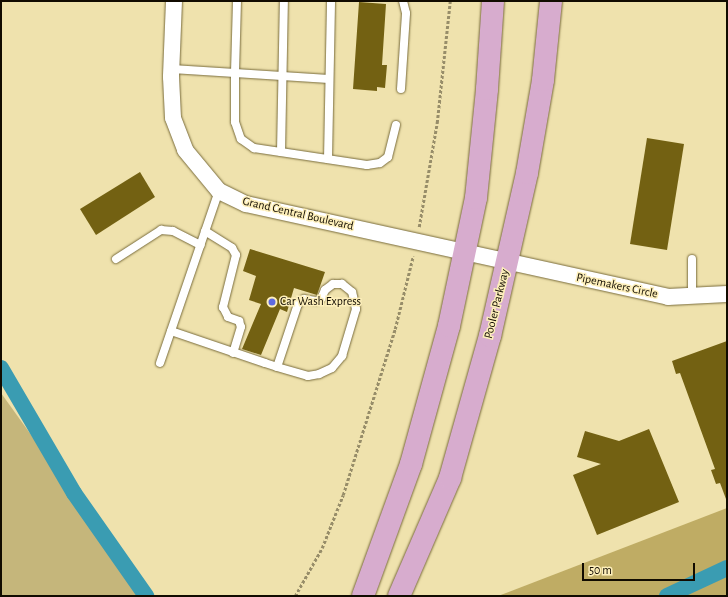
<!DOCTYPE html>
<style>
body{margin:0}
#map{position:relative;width:728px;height:597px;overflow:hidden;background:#efe2ad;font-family:"Alegreya Sans",sans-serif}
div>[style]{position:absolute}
.green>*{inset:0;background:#c5b67b}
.forest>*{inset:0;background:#bfac64}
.canal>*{height:16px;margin:-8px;padding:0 8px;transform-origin:8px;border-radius:8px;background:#3a9cb2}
.building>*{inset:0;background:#736112}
.path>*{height:2.5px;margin-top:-1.25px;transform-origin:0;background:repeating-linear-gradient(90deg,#978d69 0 3px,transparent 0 5px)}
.roads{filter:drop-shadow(0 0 1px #796c3c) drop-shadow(0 0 1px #796c3c)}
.service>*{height:8px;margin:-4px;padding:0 4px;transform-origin:4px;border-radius:4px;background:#fff}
.minor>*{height:16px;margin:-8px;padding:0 8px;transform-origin:8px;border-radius:8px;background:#fff}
.primary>*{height:22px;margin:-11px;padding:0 11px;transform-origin:11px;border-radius:11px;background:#d7acce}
.dots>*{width:11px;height:11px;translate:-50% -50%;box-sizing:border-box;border:2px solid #fdefba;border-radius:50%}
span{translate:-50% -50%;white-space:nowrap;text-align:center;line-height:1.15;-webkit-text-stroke:3px #fdefba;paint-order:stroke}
.street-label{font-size:12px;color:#110b00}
.poi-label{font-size:12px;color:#110b00}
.left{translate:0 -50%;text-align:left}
.frame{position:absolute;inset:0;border:2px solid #110b00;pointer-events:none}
.scale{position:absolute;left:582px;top:563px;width:113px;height:18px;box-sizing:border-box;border:2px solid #110b00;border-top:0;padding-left:5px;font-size:12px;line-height:14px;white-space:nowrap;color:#110b00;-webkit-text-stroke:3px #fdefba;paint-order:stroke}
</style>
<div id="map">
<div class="green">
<div style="clip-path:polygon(1px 393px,138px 584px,143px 596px,1px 596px)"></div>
</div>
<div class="forest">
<div style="clip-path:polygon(727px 508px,727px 596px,498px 596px)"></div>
</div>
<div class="canal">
<div style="left:1px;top:368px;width:145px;rotate:59.7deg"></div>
<div style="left:74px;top:493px;width:126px;rotate:55deg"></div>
<div style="left:667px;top:596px;width:66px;rotate:-25deg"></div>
</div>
<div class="building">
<div style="clip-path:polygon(359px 2px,386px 4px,382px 65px,387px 65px,385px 88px,377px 87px,377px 91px,353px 89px)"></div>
<div style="clip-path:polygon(647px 138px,684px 144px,667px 250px,630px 244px)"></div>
<div style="clip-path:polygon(140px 172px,155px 197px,96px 235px,80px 209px)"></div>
<div style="clip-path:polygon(250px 249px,325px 272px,317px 295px,294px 288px,287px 312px,280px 309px,261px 355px,242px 349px,261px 304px,249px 300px,256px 276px,243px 271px)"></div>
<div style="clip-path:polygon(727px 341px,727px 499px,726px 499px,720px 483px,716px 484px,711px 470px,715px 469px,680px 373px,676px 374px,672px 361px)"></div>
<div style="clip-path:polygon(649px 429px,679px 502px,597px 535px,573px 475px,601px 464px,577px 457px,585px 431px,619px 441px)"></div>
</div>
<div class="path">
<div style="left:419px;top:227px;width:106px;rotate:-80.2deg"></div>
<div style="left:437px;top:123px;width:123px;rotate:-83.9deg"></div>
<div style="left:295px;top:596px;width:55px;rotate:-60.6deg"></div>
<div style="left:322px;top:548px;width:57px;rotate:-68.4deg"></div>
<div style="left:343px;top:495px;width:174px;rotate:-72.6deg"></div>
<div style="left:395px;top:329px;width:75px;rotate:-76.1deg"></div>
</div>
<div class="roads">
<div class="service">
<div style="left:237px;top:1px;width:72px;rotate:91.6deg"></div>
<div style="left:235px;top:73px;width:94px;rotate:3.7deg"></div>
<div style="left:172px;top:69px;width:63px;rotate:3.6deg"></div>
<div style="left:235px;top:73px;width:49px;rotate:90deg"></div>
<div style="left:235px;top:122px;width:18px;rotate:71deg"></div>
<div style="left:241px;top:139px;width:16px;rotate:35deg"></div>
<div style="left:254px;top:148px;width:114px;rotate:8.6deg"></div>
<div style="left:367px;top:165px;width:13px;rotate:-9deg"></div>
<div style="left:380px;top:163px;width:10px;rotate:-37deg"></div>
<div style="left:388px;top:157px;width:33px;rotate:-76deg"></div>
<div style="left:401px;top:89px;width:76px;rotate:-86.2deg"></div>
<div style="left:406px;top:13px;width:12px;rotate:-104deg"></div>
<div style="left:281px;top:152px;width:151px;rotate:-88.9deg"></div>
<div style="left:328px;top:159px;width:158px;rotate:-88.9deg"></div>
<div style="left:205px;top:231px;width:32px;rotate:32deg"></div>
<div style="left:232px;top:248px;width:8px;rotate:60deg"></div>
<div style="left:236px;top:255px;width:54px;rotate:104deg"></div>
<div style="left:223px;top:307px;width:11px;rotate:63deg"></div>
<div style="left:228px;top:317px;width:12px;rotate:20deg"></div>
<div style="left:239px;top:321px;width:6px;rotate:72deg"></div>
<div style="left:241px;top:327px;width:27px;rotate:107deg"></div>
<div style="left:116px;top:259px;width:54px;rotate:-32.8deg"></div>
<div style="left:161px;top:230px;width:12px;rotate:5deg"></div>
<div style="left:173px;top:231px;width:31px;rotate:27deg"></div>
<div style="left:692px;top:297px;width:38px;rotate:-90deg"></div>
<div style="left:171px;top:331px;width:99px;rotate:18.8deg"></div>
<div style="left:265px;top:363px;width:13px;rotate:18deg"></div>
<div style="left:277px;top:367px;width:32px;rotate:16deg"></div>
<div style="left:308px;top:376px;width:11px;rotate:-10deg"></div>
<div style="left:319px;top:374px;width:14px;rotate:-25deg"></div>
<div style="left:332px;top:368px;width:16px;rotate:-50deg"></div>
<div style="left:342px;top:356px;width:49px;rotate:-73.4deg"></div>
<div style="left:356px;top:309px;width:17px;rotate:-103deg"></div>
<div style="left:352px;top:292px;width:13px;rotate:-141deg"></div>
<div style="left:342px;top:284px;width:9px;rotate:180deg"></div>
<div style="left:333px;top:284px;width:10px;rotate:143deg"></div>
<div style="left:325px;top:290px;width:10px;rotate:114deg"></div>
<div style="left:321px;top:299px;width:5px;rotate:158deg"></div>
<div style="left:316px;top:301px;width:12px;rotate:-171deg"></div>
<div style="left:304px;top:299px;width:8px;rotate:140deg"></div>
<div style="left:298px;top:304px;width:66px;rotate:108.4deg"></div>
<div style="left:160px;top:363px;width:182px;rotate:-71.1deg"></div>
</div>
<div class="minor">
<div style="left:174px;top:1px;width:76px;rotate:92.3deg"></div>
<div style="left:171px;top:77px;width:41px;rotate:87.2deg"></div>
<div style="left:173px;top:118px;width:34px;rotate:69deg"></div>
<div style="left:185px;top:150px;width:53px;rotate:50.3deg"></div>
<div style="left:219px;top:191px;width:30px;rotate:26deg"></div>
<div style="left:246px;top:204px;width:432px;rotate:12.4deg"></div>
<div style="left:668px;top:297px;width:59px;rotate:-2.9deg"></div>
</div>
<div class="primary">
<div style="left:363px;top:596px;width:140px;rotate:-70deg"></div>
<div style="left:411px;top:464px;width:143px;rotate:-74.6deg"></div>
<div style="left:449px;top:326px;width:131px;rotate:-78.1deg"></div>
<div style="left:476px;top:198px;width:110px;rotate:-84.2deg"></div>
<div style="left:487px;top:89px;width:88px;rotate:-86.1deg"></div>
<div style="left:399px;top:596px;width:129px;rotate:-66.6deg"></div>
<div style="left:450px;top:478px;width:148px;rotate:-74.3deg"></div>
<div style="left:490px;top:336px;width:167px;rotate:-77.2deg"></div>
<div style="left:527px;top:173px;width:94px;rotate:-80.2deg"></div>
<div style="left:543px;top:80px;width:79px;rotate:-84.2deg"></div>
</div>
</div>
<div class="dots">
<div style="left:272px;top:302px;background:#5e6ae1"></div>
</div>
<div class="street-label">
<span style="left:298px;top:214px;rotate:13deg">Grand Central Boulevard</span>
<span style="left:617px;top:286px;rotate:12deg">Pipemakers Circle</span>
<span style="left:497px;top:304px;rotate:-76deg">Pooler Parkway</span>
</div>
<div class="poi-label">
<span class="left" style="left:280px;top:302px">Car Wash Express</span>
</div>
<div class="frame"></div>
<div class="scale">50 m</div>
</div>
